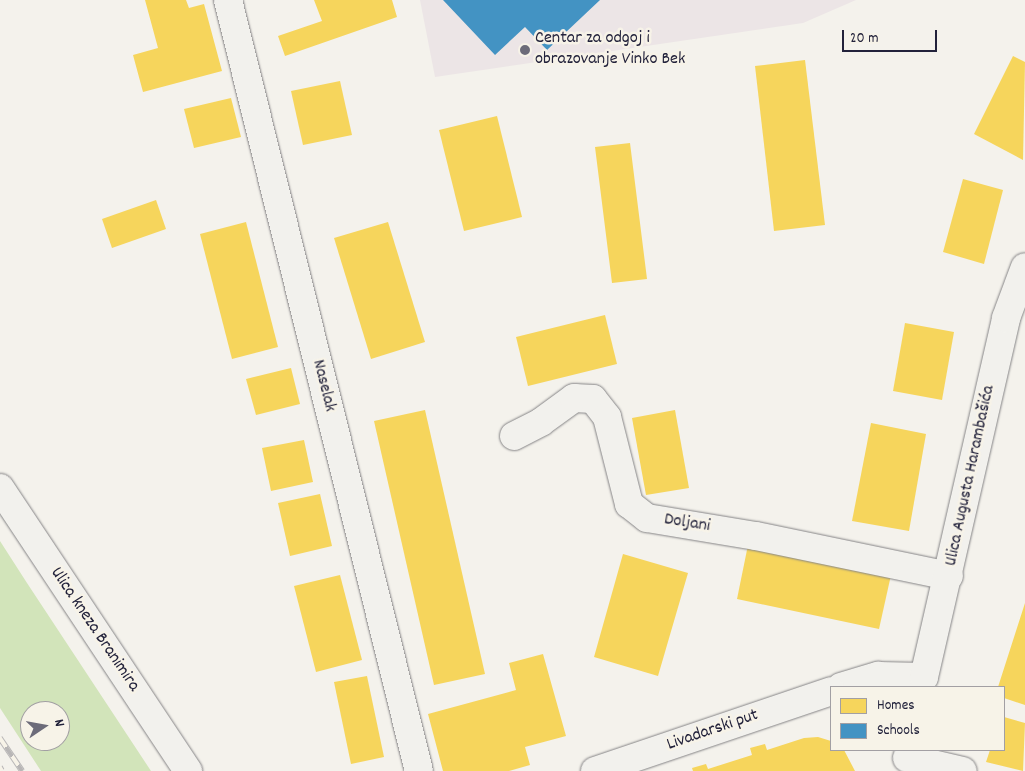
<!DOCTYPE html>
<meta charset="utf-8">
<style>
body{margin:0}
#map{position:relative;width:1025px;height:771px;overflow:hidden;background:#f4f2ec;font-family:Dekko,sans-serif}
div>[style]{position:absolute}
.built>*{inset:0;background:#ece5e6}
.green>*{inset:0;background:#d2e4ba}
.homes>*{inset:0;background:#f6d55c}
.schools>*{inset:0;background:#4393c3}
.roads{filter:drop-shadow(0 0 1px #858486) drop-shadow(0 0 1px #858486)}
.street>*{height:28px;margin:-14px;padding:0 14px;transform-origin:14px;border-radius:14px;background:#f2f1ed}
.secondary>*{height:28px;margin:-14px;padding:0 14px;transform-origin:14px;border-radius:14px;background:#f2f1ed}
.rail>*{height:5.5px;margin-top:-2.75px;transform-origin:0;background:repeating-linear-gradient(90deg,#f7f3e8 0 11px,#b8b6b6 0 22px);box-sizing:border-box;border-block:1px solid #b8b6b6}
.dots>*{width:14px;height:14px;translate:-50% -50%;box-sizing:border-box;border:2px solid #f7f3e8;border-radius:50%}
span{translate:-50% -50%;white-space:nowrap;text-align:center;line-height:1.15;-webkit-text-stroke:5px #f7f3e8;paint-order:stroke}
.poi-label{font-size:18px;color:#22223b}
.left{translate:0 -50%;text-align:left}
.street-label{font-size:18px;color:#22223b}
.legend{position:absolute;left:830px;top:686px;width:175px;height:65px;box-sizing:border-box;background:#f7f3e8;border:1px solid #a29fa3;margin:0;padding:6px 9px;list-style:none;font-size:15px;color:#22223b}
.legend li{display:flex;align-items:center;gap:10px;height:25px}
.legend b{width:25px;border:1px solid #a29fa3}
.north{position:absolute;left:20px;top:701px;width:50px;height:50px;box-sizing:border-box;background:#f7f3e8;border:1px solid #a29fa3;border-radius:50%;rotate:78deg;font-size:14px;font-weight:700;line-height:20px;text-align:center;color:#22223b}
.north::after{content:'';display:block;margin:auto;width:18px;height:22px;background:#6c6b79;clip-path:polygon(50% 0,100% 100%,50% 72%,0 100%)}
.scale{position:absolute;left:842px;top:30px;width:95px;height:22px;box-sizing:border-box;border:2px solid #22223b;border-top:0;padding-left:6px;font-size:15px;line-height:18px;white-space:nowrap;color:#22223b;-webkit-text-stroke:4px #f7f3e8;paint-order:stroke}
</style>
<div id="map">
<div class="built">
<div style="clip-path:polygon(420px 0,856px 0,803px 23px,435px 77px)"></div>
</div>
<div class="green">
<div style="clip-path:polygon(evenodd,0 541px,27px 583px,151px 771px,41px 771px,0 708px,0 541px,30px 711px,60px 711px,60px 741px,30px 741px,30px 711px)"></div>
</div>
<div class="homes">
<div style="clip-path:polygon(145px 0,186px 0,189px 8px,204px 4px,222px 71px,143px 92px,133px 55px,158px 48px)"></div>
<div style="clip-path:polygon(314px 0,392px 0,397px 17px,285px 56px,278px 36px,322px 21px)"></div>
<div style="clip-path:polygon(1013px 56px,1025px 62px,1023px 160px,974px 134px)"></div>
<div style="clip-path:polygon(805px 60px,825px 225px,774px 231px,755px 66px)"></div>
<div style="clip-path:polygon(340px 81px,352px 135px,303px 145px,291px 91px)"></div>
<div style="clip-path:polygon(231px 98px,241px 137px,194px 148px,184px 109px)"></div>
<div style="clip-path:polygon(497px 116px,522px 217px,464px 231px,439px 130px)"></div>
<div style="clip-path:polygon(630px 143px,647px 279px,612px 283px,595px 147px)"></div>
<div style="clip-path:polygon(963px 179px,1003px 190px,984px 264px,943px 252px)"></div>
<div style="clip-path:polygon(156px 200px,166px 229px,112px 248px,102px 219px)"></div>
<div style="clip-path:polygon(246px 222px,278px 347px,232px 359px,200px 234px)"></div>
<div style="clip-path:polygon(388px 222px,425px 342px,371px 359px,334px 238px)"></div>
<div style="clip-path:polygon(605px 315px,617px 364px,528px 386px,516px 337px)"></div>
<div style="clip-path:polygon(905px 323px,954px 332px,942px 400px,893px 391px)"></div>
<div style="clip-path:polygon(291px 368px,300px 404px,256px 415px,246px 379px)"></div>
<div style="clip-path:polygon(425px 410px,485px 674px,434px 685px,374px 421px)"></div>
<div style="clip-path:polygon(675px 410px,689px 488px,646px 495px,632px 418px)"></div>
<div style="clip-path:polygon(871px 423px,926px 434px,909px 531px,852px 521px)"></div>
<div style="clip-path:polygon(304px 440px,313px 482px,271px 491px,262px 448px)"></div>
<div style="clip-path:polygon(320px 494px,332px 546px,290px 556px,278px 503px)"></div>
<div style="clip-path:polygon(748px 545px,891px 575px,879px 629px,737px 599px)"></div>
<div style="clip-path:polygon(623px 554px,688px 573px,658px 676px,594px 657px)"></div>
<div style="clip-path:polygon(340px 575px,362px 660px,316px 672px,294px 586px)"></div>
<div style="clip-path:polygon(1025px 603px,1025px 705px,1004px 698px,1004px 687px,998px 687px)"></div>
<div style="clip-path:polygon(543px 654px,566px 736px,525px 747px,530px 765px,509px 771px,443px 771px,428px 714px,516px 690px,509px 663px)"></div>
<div style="clip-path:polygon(367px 676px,384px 757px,351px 764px,334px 682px)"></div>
<div style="clip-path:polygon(1004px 717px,1025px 723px,1023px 771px,986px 762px,990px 750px,1004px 750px)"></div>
<div style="clip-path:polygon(818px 737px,831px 741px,831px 750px,844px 750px,855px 771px,693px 771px,692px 768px,706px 764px,708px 769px,752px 755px,750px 748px,765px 744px,767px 750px,804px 738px)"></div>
</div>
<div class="schools">
<div style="clip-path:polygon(443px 0,600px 0,547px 50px,525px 27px,495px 55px)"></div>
</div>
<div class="roads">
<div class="street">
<div style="left:514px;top:436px;width:30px;rotate:-27deg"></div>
<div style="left:541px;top:422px;width:41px;rotate:-36deg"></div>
<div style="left:574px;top:398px;width:19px;rotate:3deg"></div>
<div style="left:593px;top:399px;width:23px;rotate:52deg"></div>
<div style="left:607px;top:417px;width:90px;rotate:75.8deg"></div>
<div style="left:629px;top:504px;width:23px;rotate:38deg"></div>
<div style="left:647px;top:518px;width:110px;rotate:9.4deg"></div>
<div style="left:756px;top:536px;width:197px;rotate:11.7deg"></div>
<div style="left:907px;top:758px;width:57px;rotate:13.1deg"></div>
</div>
<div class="secondary">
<div style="left:228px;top:0;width:794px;rotate:76.09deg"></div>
<div style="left:0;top:488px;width:340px;rotate:56.4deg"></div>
<div style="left:841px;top:687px;width:39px;rotate:-17deg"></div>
<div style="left:878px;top:676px;width:46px;rotate:1.2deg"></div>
<div style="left:924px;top:677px;width:368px;rotate:-77.1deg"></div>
<div style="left:1006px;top:318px;width:54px;rotate:-69.6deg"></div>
<div style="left:595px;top:771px;width:249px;rotate:-18.7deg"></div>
</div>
</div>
<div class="rail">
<div style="left:0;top:738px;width:40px;rotate:56deg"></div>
<div style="left:0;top:767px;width:4px;rotate:63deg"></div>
</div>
<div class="dots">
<div style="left:525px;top:50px;background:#6c6b79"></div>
</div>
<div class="poi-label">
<span class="left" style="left:535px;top:50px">Centar za odgoj i<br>obrazovanje Vinko Bek</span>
</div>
<div class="street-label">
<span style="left:323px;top:386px;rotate:76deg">Naselak</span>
<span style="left:971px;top:476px;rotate:-78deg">Ulica Augusta Harambašića</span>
<span style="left:687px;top:524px;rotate:9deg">Doljani</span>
<span style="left:94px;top:630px;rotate:56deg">Ulica kneza Branimira</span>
<span style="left:713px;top:731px;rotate:-19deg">Livadarski put</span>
</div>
<ul class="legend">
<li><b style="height:14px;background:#f6d55c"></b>Homes</li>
<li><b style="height:14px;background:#4393c3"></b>Schools</li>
</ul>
<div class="north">N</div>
<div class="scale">20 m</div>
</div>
